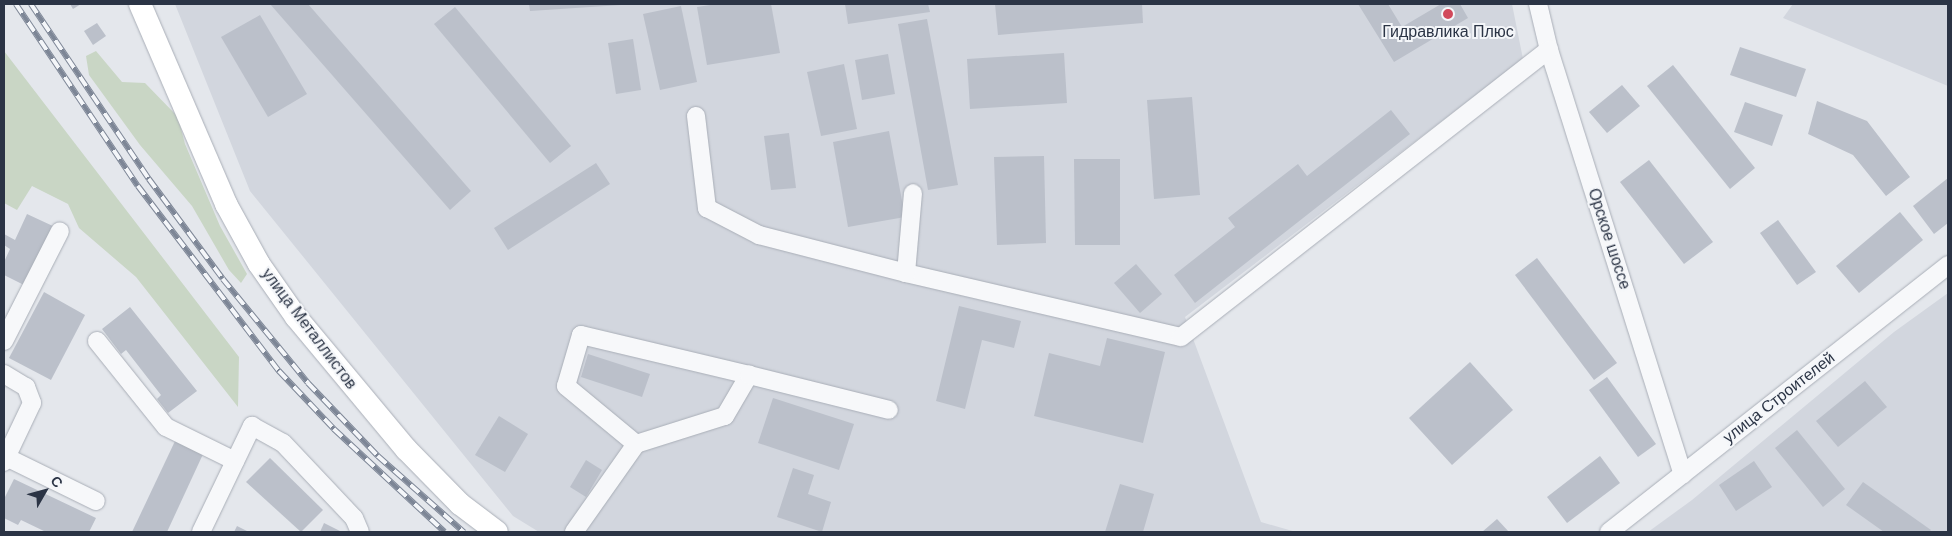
<!DOCTYPE html>
<meta charset="utf-8">
<style>
body{margin:0}
#map{position:relative;width:1952px;height:536px;overflow:hidden;background:#e4e7ec;font-family:"DM Sans",sans-serif}
div>[style]{position:absolute}
.built>*{inset:0;background:#d2d6de}
.green>*{inset:0;background:#c9d6c5}
.building>*{inset:0;background:#bbc0ca}
.roads{filter:drop-shadow(0 0 1px #a9aeb7) drop-shadow(0 0 1px #a9aeb7)}
.minor>*{height:18px;margin:-9px;padding:0 9px;transform-origin:9px;border-radius:9px;background:#f7f8fa}
.major>*{height:22px;margin:-11px;padding:0 11px;transform-origin:11px;border-radius:11px;background:#fff}
.rail>*{height:5.5px;margin-top:-2.75px;transform-origin:0;background:repeating-linear-gradient(90deg,#f4f6f9 0 11px,#7d8696 0 22px);box-sizing:border-box;border-block:1px solid #7d8696}
.dots>*{width:14px;height:14px;translate:-50% -50%;box-sizing:border-box;border:2px solid #f4f6f9;border-radius:50%}
span{translate:-50% -50%;white-space:nowrap;text-align:center;line-height:1.15;-webkit-text-stroke:4px #f4f6f9;paint-order:stroke}
.poi-label{font-size:16px;color:#2b3445}
.street-label{font-size:16px;color:#2b3445}
.frame{position:absolute;inset:0;border:5px solid #2b3445;pointer-events:none}
.north{position:absolute;left:20px;top:466px;width:50px;height:50px;-webkit-text-stroke:4px #f4f6f9;paint-order:stroke;rotate:52deg;font-size:14px;font-weight:700;line-height:20px;text-align:center;color:#2b3445}
.north::after{content:'';display:block;margin:auto;width:18px;height:22px;background:#2b3445;clip-path:polygon(50% 0,100% 100%,50% 72%,0 100%)}
</style>
<div id="map">
<div class="built">
<div style="clip-path:polygon(175px 4px,1512px 4px,1523px 59px,1185px 317px,1261px 522px,1296px 532px,539px 532px,513px 516px,250px 191px)"></div>
<div style="clip-path:polygon(1793px 4px,1948px 4px,1948px 86px,1783px 18px)"></div>
<div style="clip-path:polygon(1948px 293px,1948px 532px,1648px 532px,1692px 500px,1894px 332px)"></div>
</div>
<div class="green">
<div style="clip-path:polygon(4px 51px,239px 357px,238px 407px,136px 277px,79px 228px,68px 204px,32px 186px,17px 210px,4px 203px)"></div>
<div style="clip-path:polygon(96px 51px,122px 82px,145px 83px,178px 117px,185px 144px,220px 226px,247px 274px,241px 283px,229px 270px,192px 206px,140px 145px,89px 75px,86px 56px)"></div>
</div>
<div class="building">
<div style="clip-path:polygon(70px 4px,81px 4px,73px 9px)"></div>
<div style="clip-path:polygon(270px 4px,308px 4px,471px 191px,450px 210px)"></div>
<div style="clip-path:polygon(529px 4px,620px 4px,621px 5px,530px 11px)"></div>
<div style="clip-path:polygon(717px 4px,771px 4px,780px 53px,707px 65px,697px 7px)"></div>
<div style="clip-path:polygon(845px 4px,928px 4px,930px 12px,848px 24px)"></div>
<div style="clip-path:polygon(995px 4px,1142px 4px,1143px 23px,998px 35px)"></div>
<div style="clip-path:polygon(1358px 4px,1388px 4px,1402px 27px,1441px 4px,1460px 4px,1468px 18px,1394px 62px)"></div>
<div style="clip-path:polygon(681px 6px,697px 82px,660px 90px,643px 14px)"></div>
<div style="clip-path:polygon(455px 7px,571px 146px,550px 163px,434px 24px)"></div>
<div style="clip-path:polygon(260px 15px,307px 94px,268px 117px,221px 37px)"></div>
<div style="clip-path:polygon(927px 19px,958px 185px,928px 190px,898px 24px)"></div>
<div style="clip-path:polygon(97px 23px,106px 36px,93px 45px,84px 31px)"></div>
<div style="clip-path:polygon(633px 39px,641px 90px,616px 94px,608px 43px)"></div>
<div style="clip-path:polygon(1740px 47px,1806px 69px,1796px 97px,1730px 75px)"></div>
<div style="clip-path:polygon(1064px 53px,1067px 103px,970px 109px,967px 59px)"></div>
<div style="clip-path:polygon(888px 54px,895px 94px,862px 100px,855px 60px)"></div>
<div style="clip-path:polygon(844px 64px,857px 129px,821px 136px,807px 72px)"></div>
<div style="clip-path:polygon(1673px 65px,1755px 168px,1730px 189px,1647px 86px)"></div>
<div style="clip-path:polygon(1622px 85px,1640px 106px,1607px 133px,1589px 112px)"></div>
<div style="clip-path:polygon(1192px 97px,1200px 195px,1154px 199px,1147px 100px)"></div>
<div style="clip-path:polygon(1817px 101px,1867px 121px,1910px 177px,1886px 196px,1853px 155px,1808px 134px)"></div>
<div style="clip-path:polygon(1745px 102px,1783px 115px,1772px 146px,1734px 132px)"></div>
<div style="clip-path:polygon(1391px 110px,1410px 134px,1195px 303px,1174px 275px,1235px 227px,1228px 218px,1298px 164px,1307px 176px)"></div>
<div style="clip-path:polygon(889px 131px,905px 217px,848px 227px,833px 142px)"></div>
<div style="clip-path:polygon(789px 133px,796px 188px,771px 190px,764px 136px)"></div>
<div style="clip-path:polygon(1044px 156px,1046px 243px,997px 245px,994px 157px)"></div>
<div style="clip-path:polygon(1074px 159px,1120px 159px,1120px 245px,1075px 245px)"></div>
<div style="clip-path:polygon(1649px 160px,1713px 242px,1684px 264px,1620px 182px)"></div>
<div style="clip-path:polygon(596px 163px,610px 184px,508px 250px,494px 228px)"></div>
<div style="clip-path:polygon(1948px 178px,1948px 223px,1934px 234px,1913px 206px)"></div>
<div style="clip-path:polygon(1900px 212px,1923px 240px,1859px 293px,1836px 266px)"></div>
<div style="clip-path:polygon(27px 214px,55px 227px,26px 286px,4px 275px,4px 262px,10px 249px,4px 245px,4px 234px,15px 240px)"></div>
<div style="clip-path:polygon(1778px 220px,1816px 272px,1797px 285px,1760px 233px)"></div>
<div style="clip-path:polygon(1537px 258px,1617px 363px,1594px 380px,1515px 275px)"></div>
<div style="clip-path:polygon(1136px 264px,1162px 294px,1140px 313px,1114px 283px)"></div>
<div style="clip-path:polygon(44px 292px,85px 315px,51px 380px,9px 358px)"></div>
<div style="clip-path:polygon(959px 306px,1021px 321px,1014px 348px,982px 340px,965px 409px,936px 401px)"></div>
<div style="clip-path:polygon(130px 307px,197px 391px,168px 413px,157px 399px,161px 395px,126px 350px,121px 354px,102px 329px)"></div>
<div style="clip-path:polygon(1107px 338px,1165px 352px,1143px 443px,1034px 416px,1049px 353px,1100px 366px)"></div>
<div style="clip-path:polygon(588px 354px,650px 374px,642px 397px,581px 377px)"></div>
<div style="clip-path:polygon(1470px 362px,1513px 410px,1452px 465px,1409px 418px)"></div>
<div style="clip-path:polygon(1607px 377px,1656px 444px,1638px 457px,1589px 390px)"></div>
<div style="clip-path:polygon(1865px 381px,1887px 407px,1838px 447px,1816px 421px)"></div>
<div style="clip-path:polygon(773px 398px,854px 424px,839px 470px,758px 443px)"></div>
<div style="clip-path:polygon(499px 416px,528px 434px,505px 472px,475px 455px)"></div>
<div style="clip-path:polygon(1797px 430px,1845px 489px,1823px 507px,1775px 448px)"></div>
<div style="clip-path:polygon(176px 439px,204px 452px,167px 532px,132px 532px)"></div>
<div style="clip-path:polygon(1600px 456px,1620px 483px,1567px 523px,1547px 497px)"></div>
<div style="clip-path:polygon(270px 458px,323px 510px,301px 532px,246px 482px)"></div>
<div style="clip-path:polygon(586px 460px,602px 470px,586px 497px,570px 487px)"></div>
<div style="clip-path:polygon(1754px 461px,1772px 487px,1736px 511px,1719px 485px)"></div>
<div style="clip-path:polygon(793px 468px,814px 475px,808px 494px,831px 502px,822px 532px,777px 517px)"></div>
<div style="clip-path:polygon(14px 479px,96px 518px,89px 532px,46px 532px,21px 520px,18px 525px,4px 518px,4px 499px)"></div>
<div style="clip-path:polygon(1863px 482px,1931px 530px,1929px 532px,1884px 532px,1846px 505px)"></div>
<div style="clip-path:polygon(1120px 484px,1154px 494px,1143px 532px,1105px 532px)"></div>
<div style="clip-path:polygon(1497px 519px,1509px 532px,1482px 532px)"></div>
<div style="clip-path:polygon(324px 523px,342px 532px,320px 532px)"></div>
<div style="clip-path:polygon(237px 526px,249px 532px,234px 532px)"></div>
</div>
<div class="roads">
<div class="minor">
<div style="left:1538px;top:4px;width:47px;rotate:76.6deg"></div>
<div style="left:1549px;top:50px;width:445px;rotate:72.5deg"></div>
<div style="left:696px;top:116px;width:93px;rotate:83.2deg"></div>
<div style="left:707px;top:208px;width:59px;rotate:27.4deg"></div>
<div style="left:759px;top:235px;width:152px;rotate:14.5deg"></div>
<div style="left:906px;top:273px;width:282px;rotate:13.1deg"></div>
<div style="left:1181px;top:337px;width:467px;rotate:-38deg"></div>
<div style="left:906px;top:273px;width:80px;rotate:-85deg"></div>
<div style="left:4px;top:341px;width:123px;rotate:-63deg"></div>
<div style="left:97px;top:341px;width:110px;rotate:51.3deg"></div>
<div style="left:166px;top:427px;width:77px;rotate:26.2deg"></div>
<div style="left:4px;top:374px;width:26px;rotate:31deg"></div>
<div style="left:26px;top:387px;width:17px;rotate:69deg"></div>
<div style="left:32px;top:403px;width:65px;rotate:115.4deg"></div>
<div style="left:636px;top:444px;width:91px;rotate:-140.4deg"></div>
<div style="left:566px;top:386px;width:53px;rotate:-73.6deg"></div>
<div style="left:581px;top:335px;width:173px;rotate:13.4deg"></div>
<div style="left:6px;top:457px;width:100px;rotate:26.1deg"></div>
<div style="left:201px;top:532px;width:118px;rotate:-64.3deg"></div>
<div style="left:252px;top:426px;width:35px;rotate:29deg"></div>
<div style="left:283px;top:443px;width:103px;rotate:46.6deg"></div>
<div style="left:354px;top:518px;width:15px;rotate:67deg"></div>
<div style="left:574px;top:532px;width:108px;rotate:-54.8deg"></div>
<div style="left:636px;top:444px;width:93px;rotate:-17.5deg"></div>
<div style="left:725px;top:416px;width:48px;rotate:-59.7deg"></div>
<div style="left:749px;top:375px;width:144px;rotate:14deg"></div>
<div style="left:1609px;top:532px;width:432px;rotate:-38.2deg"></div>
</div>
<div class="major">
<div style="left:140px;top:4px;width:218px;rotate:66.7deg"></div>
<div style="left:226px;top:204px;width:68px;rotate:61.2deg"></div>
<div style="left:259px;top:264px;width:65px;rotate:55.1deg"></div>
<div style="left:296px;top:317px;width:172px;rotate:50.2deg"></div>
<div style="left:406px;top:449px;width:77px;rotate:45.5deg"></div>
<div style="left:460px;top:504px;width:46px;rotate:37.1deg"></div>
</div>
</div>
<div class="rail">
<div style="left:16px;top:4px;width:219px;rotate:56.2deg"></div>
<div style="left:138px;top:186px;width:233px;rotate:52.7deg"></div>
<div style="left:279px;top:371px;width:80px;rotate:46.5deg"></div>
<div style="left:334px;top:429px;width:151px;rotate:42.9deg"></div>
<div style="left:31px;top:4px;width:211px;rotate:56deg"></div>
<div style="left:149px;top:179px;width:124px;rotate:53.5deg"></div>
<div style="left:223px;top:279px;width:134px;rotate:50.7deg"></div>
<div style="left:308px;top:383px;width:101px;rotate:46.2deg"></div>
<div style="left:378px;top:456px;width:115px;rotate:41.5deg"></div>
</div>
<div class="dots">
<div style="left:1448px;top:14px;background:#d1495b"></div>
</div>
<div class="poi-label">
<span style="left:1448px;top:32px">Гидравлика Плюс</span>
</div>
<div class="street-label">
<span style="left:1609px;top:239px;rotate:72deg">Орское шоссе</span>
<span style="left:309px;top:329px;rotate:53deg">улица Металлистов</span>
<span style="left:1779px;top:398px;rotate:-38deg">улица Строителей</span>
</div>
<div class="frame"></div>
<div class="north">С</div>
</div>
